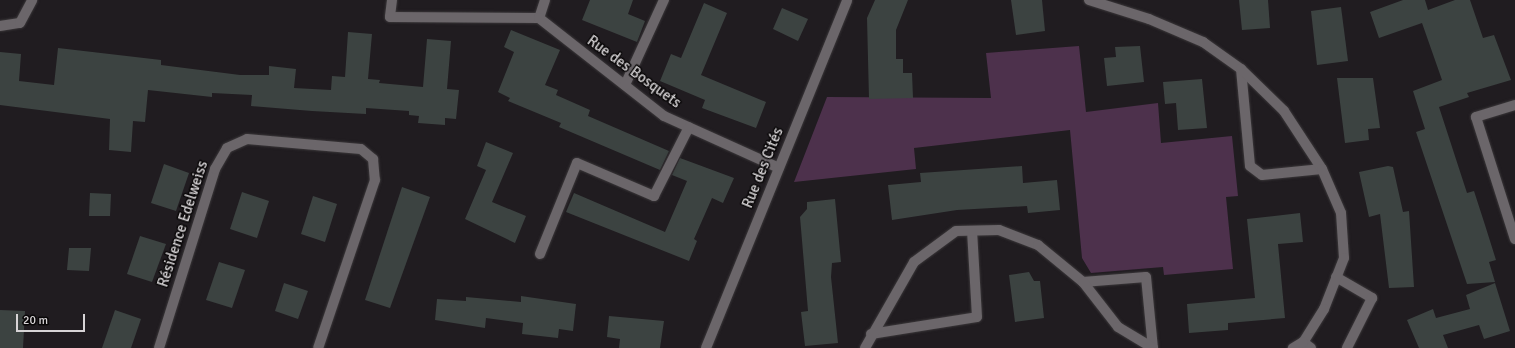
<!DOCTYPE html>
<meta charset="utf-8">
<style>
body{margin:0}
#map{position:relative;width:1515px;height:348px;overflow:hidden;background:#201c20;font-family:Signika,sans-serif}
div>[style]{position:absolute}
.green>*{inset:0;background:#4d314c}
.building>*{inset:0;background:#3c4341}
.roads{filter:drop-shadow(0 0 1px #3b383a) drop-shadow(0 0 1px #3b383a)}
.lane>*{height:10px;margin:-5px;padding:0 5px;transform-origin:5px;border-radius:5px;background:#6b666a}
.street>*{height:10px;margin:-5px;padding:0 5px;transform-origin:5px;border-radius:5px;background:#6b666a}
span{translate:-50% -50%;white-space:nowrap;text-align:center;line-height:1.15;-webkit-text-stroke:3px #090708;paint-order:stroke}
.street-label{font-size:15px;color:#d7d4d6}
.scale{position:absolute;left:16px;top:314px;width:69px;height:18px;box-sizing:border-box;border:2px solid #d7d4d6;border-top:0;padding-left:5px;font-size:12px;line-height:14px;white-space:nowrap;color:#d7d4d6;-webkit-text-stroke:3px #090708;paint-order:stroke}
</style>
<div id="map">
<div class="green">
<div style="clip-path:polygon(1079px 46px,1086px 112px,1158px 103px,1161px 143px,1232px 136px,1238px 196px,1226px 197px,1233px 269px,1164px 275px,1163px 267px,1091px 273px,1082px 258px,1070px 130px,914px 148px,916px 169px,794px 182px,827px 97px,991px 98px,986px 53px)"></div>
</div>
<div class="building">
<div style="clip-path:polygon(590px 0,633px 0,628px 14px,645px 21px,637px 42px,582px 20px)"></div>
<div style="clip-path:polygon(875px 0,908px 0,896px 30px,896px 59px,903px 59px,903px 73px,912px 73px,913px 98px,869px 99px,867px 18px)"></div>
<div style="clip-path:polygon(1011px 0,1042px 0,1045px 31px,1016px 35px)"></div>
<div style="clip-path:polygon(1239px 0,1268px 0,1270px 28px,1242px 30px)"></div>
<div style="clip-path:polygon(1403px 0,1425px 0,1428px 10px,1455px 0,1470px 0,1483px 38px,1494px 35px,1511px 80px,1467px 93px,1469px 97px,1439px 107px,1467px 193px,1474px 191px,1485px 225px,1496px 260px,1489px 262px,1495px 282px,1467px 284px,1416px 132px,1425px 129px,1413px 91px,1442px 80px,1422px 23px,1379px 38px,1370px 12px)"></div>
<div style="clip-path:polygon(704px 3px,727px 13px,701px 75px,766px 102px,756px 128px,702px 108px,705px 100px,660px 81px,671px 54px,681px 58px)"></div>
<div style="clip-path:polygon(1341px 7px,1348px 61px,1317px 65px,1311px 11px)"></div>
<div style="clip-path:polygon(782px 8px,808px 19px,798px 41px,773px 29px)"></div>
<div style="clip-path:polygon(511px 30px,560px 50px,545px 85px,558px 90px,556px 95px,590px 110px,588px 116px,669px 151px,660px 170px,559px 127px,561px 123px,508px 101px,510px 98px,498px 92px,514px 52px,504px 47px)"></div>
<div style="clip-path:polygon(348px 32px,372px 34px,368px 79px,380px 80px,379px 83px,423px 87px,427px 39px,451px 41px,447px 89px,459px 90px,456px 119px,445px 118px,445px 125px,418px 123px,419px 116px,409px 115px,409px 111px,366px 108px,366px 114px,312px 111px,251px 106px,252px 95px,212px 93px,212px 97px,148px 90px,145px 122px,133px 121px,131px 152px,109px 150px,110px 119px,0 105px,0 52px,21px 54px,19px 81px,54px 85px,58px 48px,161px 60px,161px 65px,240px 75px,269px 75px,269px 66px,296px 69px,294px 88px,331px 90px,332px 76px,345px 77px)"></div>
<div style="clip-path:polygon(1140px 46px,1144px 82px,1107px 86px,1104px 58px,1116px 57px,1115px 47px)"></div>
<div style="clip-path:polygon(1337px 78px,1373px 78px,1380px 128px,1368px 129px,1369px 140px,1345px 143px)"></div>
<div style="clip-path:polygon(1202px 79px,1207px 128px,1178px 130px,1176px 103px,1165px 104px,1163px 82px)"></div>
<div style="clip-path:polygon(486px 142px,513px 153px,492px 202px,526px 216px,515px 243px,465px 219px,486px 170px,477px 166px)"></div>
<div style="clip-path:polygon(680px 158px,734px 178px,723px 203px,712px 198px,694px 239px,697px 241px,689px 261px,566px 212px,574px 193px,665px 232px,687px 181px,672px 175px)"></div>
<div style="clip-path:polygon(164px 164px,189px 173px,176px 211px,151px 203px)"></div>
<div style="clip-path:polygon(1022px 166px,1023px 183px,1057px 180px,1060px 210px,1028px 213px,1027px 206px,957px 210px,892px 220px,888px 185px,921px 182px,920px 173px)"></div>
<div style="clip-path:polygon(1388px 166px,1393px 167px,1403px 212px,1409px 211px,1414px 287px,1389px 288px,1380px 214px,1369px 217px,1359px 172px)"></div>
<div style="clip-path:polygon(402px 187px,430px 197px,390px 308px,365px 300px)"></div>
<div style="clip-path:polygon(242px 192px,269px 201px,257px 238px,230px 229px)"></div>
<div style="clip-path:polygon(90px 193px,111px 194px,110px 216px,89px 216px)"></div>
<div style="clip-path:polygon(313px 196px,337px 204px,325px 242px,301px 234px)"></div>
<div style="clip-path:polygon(835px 199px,841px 262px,832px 263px,831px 277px,838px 343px,805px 346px,801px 312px,808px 311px,800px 217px,807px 209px,807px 202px)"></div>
<div style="clip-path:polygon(1300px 213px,1303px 242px,1278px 244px,1285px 318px,1228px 323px,1228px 330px,1189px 333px,1187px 304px,1255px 298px,1247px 219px)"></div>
<div style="clip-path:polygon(140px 236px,166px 244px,152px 282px,127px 274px)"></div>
<div style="clip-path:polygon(69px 248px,91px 248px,89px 271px,67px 270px)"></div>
<div style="clip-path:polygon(219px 262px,245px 270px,232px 308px,206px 300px)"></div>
<div style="clip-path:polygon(1029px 272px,1034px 281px,1040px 281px,1044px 318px,1015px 322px,1009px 275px)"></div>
<div style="clip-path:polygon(284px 283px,308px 291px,298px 319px,275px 311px)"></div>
<div style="clip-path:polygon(1495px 283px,1510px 331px,1484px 339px,1479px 325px,1443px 335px,1448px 348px,1419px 348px,1407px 320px,1433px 309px,1436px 318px,1470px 309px,1466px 295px)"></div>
<div style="clip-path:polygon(521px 296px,576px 304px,573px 331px,559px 329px,558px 338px,522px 334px,523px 323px,486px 318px,485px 328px,435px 320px,437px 299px,466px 301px,466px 297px,521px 302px)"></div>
<div style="clip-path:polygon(0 310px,25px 311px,23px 348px,0 348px)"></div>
<div style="clip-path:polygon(115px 310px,141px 319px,131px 348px,102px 348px)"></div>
<div style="clip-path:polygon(609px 316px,664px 321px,660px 348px,619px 348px,620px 339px,607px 337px)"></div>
</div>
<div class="roads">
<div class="lane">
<div style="left:0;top:26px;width:20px;rotate:-9deg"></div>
<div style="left:20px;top:23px;width:26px;rotate:-62deg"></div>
<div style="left:1241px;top:69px;width:97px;rotate:84.7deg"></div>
<div style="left:1250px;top:166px;width:15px;rotate:37deg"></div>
<div style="left:1262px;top:175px;width:60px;rotate:-5.7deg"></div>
<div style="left:1336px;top:277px;width:42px;rotate:30.3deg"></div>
<div style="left:1372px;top:298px;width:56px;rotate:116.6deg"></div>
<div style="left:1083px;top:282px;width:63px;rotate:-4.5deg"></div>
<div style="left:1146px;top:277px;width:71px;rotate:84.4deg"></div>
<div style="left:871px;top:334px;width:107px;rotate:-9.1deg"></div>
<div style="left:977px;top:317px;width:86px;rotate:-93.3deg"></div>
<div style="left:1303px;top:342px;width:10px;rotate:37deg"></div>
</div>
<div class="street">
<div style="left:392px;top:0;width:17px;rotate:97deg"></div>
<div style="left:390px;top:17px;width:149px;rotate:0.4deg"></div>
<div style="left:545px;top:0;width:19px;rotate:108deg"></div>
<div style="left:539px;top:18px;width:159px;rotate:38.1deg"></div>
<div style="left:664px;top:116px;width:126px;rotate:24.3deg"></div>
<div style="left:1089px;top:0;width:63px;rotate:17.6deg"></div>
<div style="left:1149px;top:19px;width:59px;rotate:23.1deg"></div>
<div style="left:1203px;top:42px;width:47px;rotate:35.4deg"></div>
<div style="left:1241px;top:69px;width:60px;rotate:44.3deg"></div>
<div style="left:1284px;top:111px;width:69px;rotate:56.8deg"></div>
<div style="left:1322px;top:169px;width:48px;rotate:66.6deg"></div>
<div style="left:1341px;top:213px;width:45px;rotate:86.2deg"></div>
<div style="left:1344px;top:258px;width:55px;rotate:111.4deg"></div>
<div style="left:1324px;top:309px;width:39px;rotate:122deg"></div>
<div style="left:1303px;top:342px;width:12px;rotate:149deg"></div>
<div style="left:625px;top:85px;width:94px;rotate:-65.4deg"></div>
<div style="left:1515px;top:105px;width:41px;rotate:162.9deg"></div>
<div style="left:1476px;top:117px;width:128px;rotate:72.3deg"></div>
<div style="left:540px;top:254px;width:98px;rotate:-67.9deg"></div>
<div style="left:577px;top:163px;width:84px;rotate:23.2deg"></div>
<div style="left:654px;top:196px;width:77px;rotate:-63.1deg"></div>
<div style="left:159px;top:348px;width:188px;rotate:-72.6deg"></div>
<div style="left:215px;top:169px;width:24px;rotate:-60deg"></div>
<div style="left:227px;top:148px;width:22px;rotate:-24deg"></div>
<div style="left:247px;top:139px;width:114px;rotate:5deg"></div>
<div style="left:361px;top:149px;width:16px;rotate:40deg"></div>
<div style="left:373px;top:159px;width:21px;rotate:85deg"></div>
<div style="left:375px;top:180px;width:177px;rotate:108.7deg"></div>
<div style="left:706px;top:348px;width:375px;rotate:-67.9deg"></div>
<div style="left:865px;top:348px;width:99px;rotate:-60.3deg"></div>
<div style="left:914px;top:262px;width:52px;rotate:-36.4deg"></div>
<div style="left:956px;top:231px;width:43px;rotate:-1.3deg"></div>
<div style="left:999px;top:230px;width:42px;rotate:21deg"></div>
<div style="left:1038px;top:245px;width:58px;rotate:39.4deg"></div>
<div style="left:1083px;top:282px;width:57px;rotate:52.1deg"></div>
<div style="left:1118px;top:327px;width:41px;rotate:31deg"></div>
</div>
</div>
<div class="street-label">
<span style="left:634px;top:72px;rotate:36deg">Rue des Bosquets</span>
<span style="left:763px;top:168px;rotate:-68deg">Rue des Cités</span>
<span style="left:183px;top:224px;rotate:-72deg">Résidence Edelweiss</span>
</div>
<div class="scale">20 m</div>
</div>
